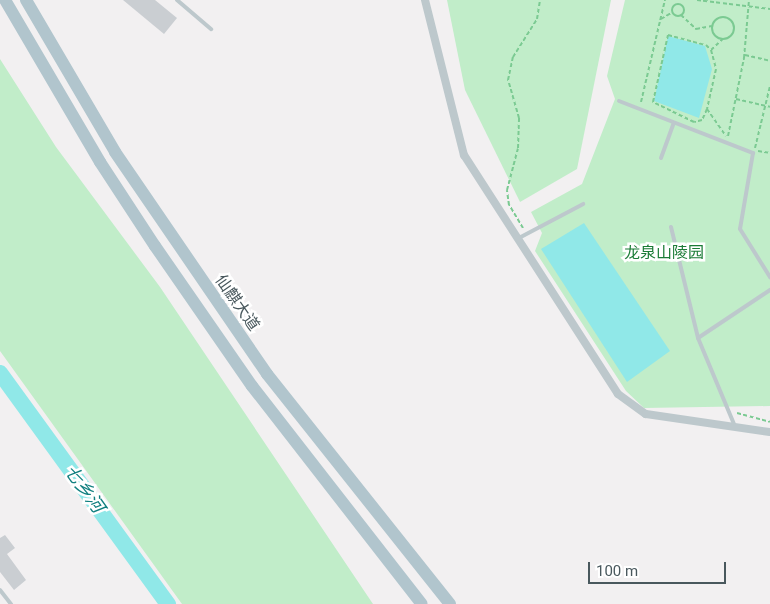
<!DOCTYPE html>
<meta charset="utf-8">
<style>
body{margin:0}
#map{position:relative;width:770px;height:604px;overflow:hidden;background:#f2f0f1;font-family:Roboto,"Noto Sans SC",sans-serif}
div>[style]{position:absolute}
.green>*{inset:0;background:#c1edc9}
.water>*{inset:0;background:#90e8e8}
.river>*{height:16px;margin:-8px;padding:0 8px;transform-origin:8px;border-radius:8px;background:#90e8e8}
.building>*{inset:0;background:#caced2}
.path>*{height:2px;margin-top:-1px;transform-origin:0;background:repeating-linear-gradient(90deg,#7bca92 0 4px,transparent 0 6.5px)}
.path>.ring{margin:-1px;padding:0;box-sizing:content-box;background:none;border:2px solid #7bca92;border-radius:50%}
.lane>*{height:4px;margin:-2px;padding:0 2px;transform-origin:2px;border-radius:2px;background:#bdc8cc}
.street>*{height:8px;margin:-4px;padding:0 4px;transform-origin:4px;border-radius:4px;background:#bdc8cc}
.primary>*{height:12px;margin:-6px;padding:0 6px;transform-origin:6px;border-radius:6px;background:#b1c5cd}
span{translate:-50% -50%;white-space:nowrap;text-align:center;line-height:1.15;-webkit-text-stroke:5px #fff;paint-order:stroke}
.park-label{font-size:16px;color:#1c7c37}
.street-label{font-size:16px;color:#49585d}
.water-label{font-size:18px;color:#128080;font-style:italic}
.scale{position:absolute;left:588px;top:562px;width:138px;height:22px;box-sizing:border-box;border:2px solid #49585d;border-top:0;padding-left:6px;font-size:15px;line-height:18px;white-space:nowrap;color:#49585d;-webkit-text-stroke:4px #fff;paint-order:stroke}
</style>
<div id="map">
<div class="green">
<div style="clip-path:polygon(447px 0,611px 0,577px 169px,520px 202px,465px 90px)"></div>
<div style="clip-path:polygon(625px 0,770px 0,770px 406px,644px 408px,626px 391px,535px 251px,542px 233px,531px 212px,582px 184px,615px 99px,607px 76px)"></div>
<div style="clip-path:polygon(0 59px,56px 147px,160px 287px,373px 604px,182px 604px,0 351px)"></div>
</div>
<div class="water">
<div style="clip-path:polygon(668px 36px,705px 46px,712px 69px,699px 118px,654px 101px)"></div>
<div style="clip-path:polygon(584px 223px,670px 351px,627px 382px,541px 249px)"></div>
</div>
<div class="river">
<div style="left:0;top:373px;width:286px;rotate:54deg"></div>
</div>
<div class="building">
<div style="clip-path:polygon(123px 0,155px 0,177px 18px,164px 34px)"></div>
<div style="clip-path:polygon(5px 535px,15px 548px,7px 554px,26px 580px,14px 590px,0 572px,0 538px)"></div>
</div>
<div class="path">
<div style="left:697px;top:0;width:74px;rotate:7deg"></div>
<div class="ring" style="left:672px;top:4px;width:10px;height:10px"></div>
<div style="left:681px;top:15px;width:21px;rotate:43deg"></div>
<div style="left:696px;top:29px;width:16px;rotate:-11deg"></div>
<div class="ring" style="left:712px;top:17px;width:20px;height:20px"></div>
<div style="left:661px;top:19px;width:12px;rotate:-31deg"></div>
<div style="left:711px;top:50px;width:16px;rotate:-43deg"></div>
<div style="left:745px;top:55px;width:26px;rotate:13deg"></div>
<div style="left:736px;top:99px;width:35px;rotate:13deg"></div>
<div style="left:641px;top:102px;width:105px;rotate:-76.8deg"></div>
<div style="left:707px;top:109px;width:12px;rotate:114deg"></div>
<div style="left:702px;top:120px;width:8px;rotate:166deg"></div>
<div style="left:694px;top:122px;width:46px;rotate:-154deg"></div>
<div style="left:653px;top:102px;width:69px;rotate:-77.4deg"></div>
<div style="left:668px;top:35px;width:39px;rotate:15deg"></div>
<div style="left:706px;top:45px;width:7px;rotate:45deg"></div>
<div style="left:711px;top:50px;width:20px;rotate:75deg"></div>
<div style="left:716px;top:69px;width:41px;rotate:102.7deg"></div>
<div style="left:707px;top:109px;width:33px;rotate:55deg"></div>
<div style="left:728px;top:136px;width:80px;rotate:-78.4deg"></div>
<div style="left:744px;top:58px;width:58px;rotate:-85.1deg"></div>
<div style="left:755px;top:148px;width:64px;rotate:-76.4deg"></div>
<div style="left:758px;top:151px;width:12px;rotate:9deg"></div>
<div style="left:523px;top:228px;width:27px;rotate:-121deg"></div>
<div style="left:509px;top:205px;width:15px;rotate:-98deg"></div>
<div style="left:507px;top:190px;width:43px;rotate:-75.3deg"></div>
<div style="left:518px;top:148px;width:30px;rotate:-88deg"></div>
<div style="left:519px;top:118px;width:40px;rotate:-106deg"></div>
<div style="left:508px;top:80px;width:24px;rotate:-78deg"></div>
<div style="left:513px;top:57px;width:45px;rotate:-57.7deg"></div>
<div style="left:537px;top:19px;width:19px;rotate:-81deg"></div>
<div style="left:737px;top:413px;width:34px;rotate:15deg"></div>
</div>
<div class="lane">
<div style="left:177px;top:0;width:45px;rotate:40.5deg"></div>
<div style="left:619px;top:101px;width:144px;rotate:21.2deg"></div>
<div style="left:753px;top:153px;width:77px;rotate:99.7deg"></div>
<div style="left:740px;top:229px;width:57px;rotate:58deg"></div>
<div style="left:661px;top:158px;width:37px;rotate:-70deg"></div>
<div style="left:671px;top:227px;width:114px;rotate:76.3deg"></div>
<div style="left:698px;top:338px;width:93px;rotate:67.3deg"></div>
<div style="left:517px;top:239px;width:75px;rotate:-27.9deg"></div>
<div style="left:698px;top:338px;width:87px;rotate:-33.7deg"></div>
<div style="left:0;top:590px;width:18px;rotate:52deg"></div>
</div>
<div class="street">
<div style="left:425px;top:0;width:160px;rotate:75.9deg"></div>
<div style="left:464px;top:155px;width:284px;rotate:57.2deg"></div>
<div style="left:618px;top:394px;width:34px;rotate:36deg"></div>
<div style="left:646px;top:414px;width:125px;rotate:8.3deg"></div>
</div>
<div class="primary">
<div style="left:5px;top:0;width:188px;rotate:59.6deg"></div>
<div style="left:100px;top:162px;width:100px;rotate:56.8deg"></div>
<div style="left:155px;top:246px;width:170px;rotate:55.3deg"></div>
<div style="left:252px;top:386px;width:276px;rotate:52.1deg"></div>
<div style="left:26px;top:0;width:176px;rotate:59.6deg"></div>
<div style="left:115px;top:152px;width:269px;rotate:55.6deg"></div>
<div style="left:267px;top:374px;width:294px;rotate:51.5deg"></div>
</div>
<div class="park-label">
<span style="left:664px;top:253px">龙泉山陵园</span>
</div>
<div class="street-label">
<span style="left:237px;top:303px;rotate:55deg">仙麒大道</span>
</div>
<div class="water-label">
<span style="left:84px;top:489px;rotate:54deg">七乡河</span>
</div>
<div class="scale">100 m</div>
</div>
